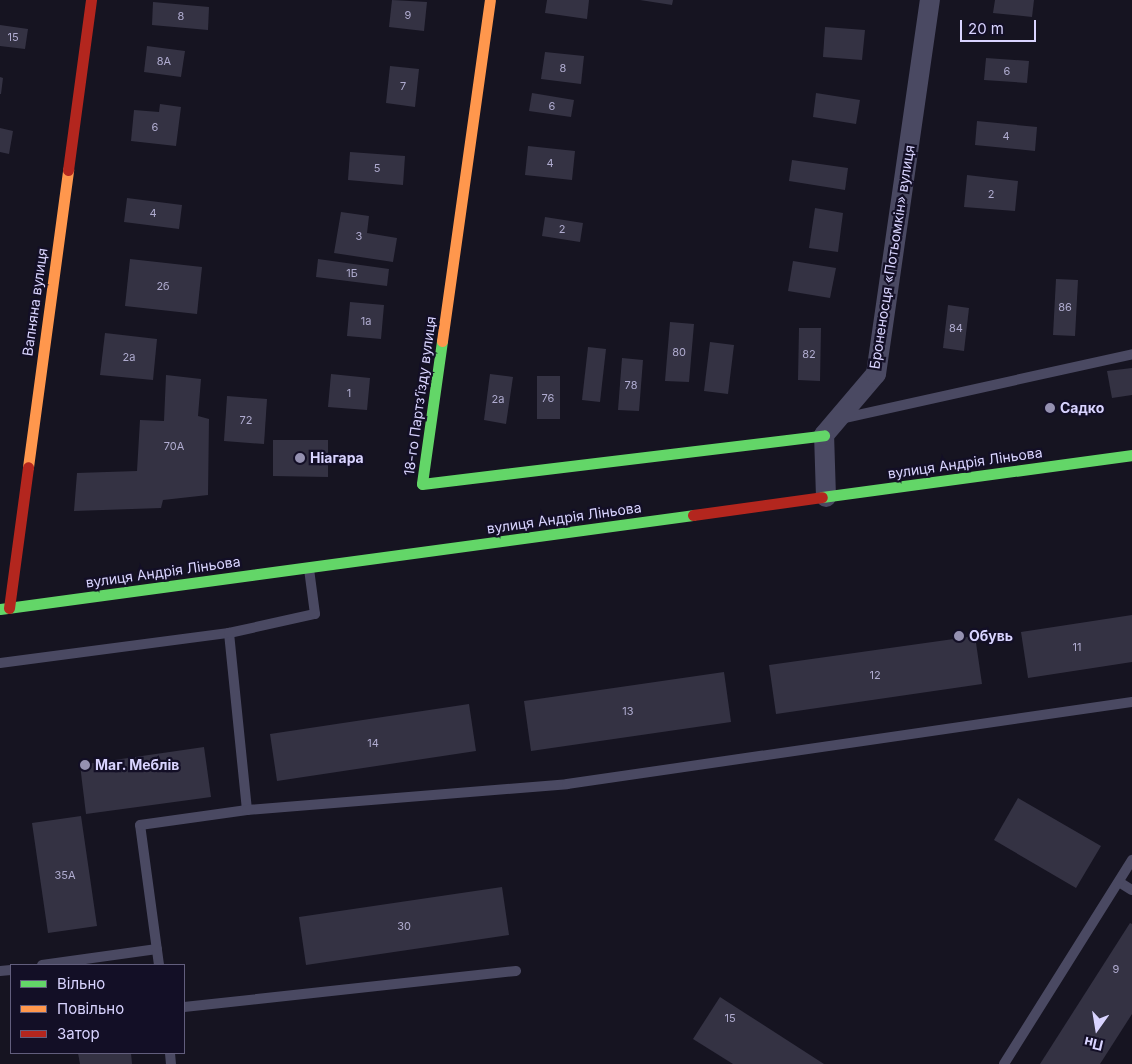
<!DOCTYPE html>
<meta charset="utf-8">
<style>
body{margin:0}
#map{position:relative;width:1132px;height:1064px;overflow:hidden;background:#161421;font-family:Inter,sans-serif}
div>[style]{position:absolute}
.building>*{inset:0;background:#343243}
.lane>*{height:10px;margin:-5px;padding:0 5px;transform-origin:5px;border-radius:5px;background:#4a4962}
.street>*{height:20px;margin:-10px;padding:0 10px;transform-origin:10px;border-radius:10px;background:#4a4962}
.fast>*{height:11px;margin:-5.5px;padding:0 5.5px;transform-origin:5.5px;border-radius:5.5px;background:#63d668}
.slow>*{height:11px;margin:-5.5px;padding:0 5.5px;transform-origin:5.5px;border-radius:5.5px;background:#ff974d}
.jam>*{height:11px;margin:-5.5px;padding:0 5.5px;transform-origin:5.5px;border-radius:5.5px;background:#b3261e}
.dots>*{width:14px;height:14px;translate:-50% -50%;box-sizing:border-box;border:2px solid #130f26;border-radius:50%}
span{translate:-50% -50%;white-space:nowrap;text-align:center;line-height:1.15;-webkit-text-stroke:4.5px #130f26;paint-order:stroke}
.number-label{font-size:11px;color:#b0acd0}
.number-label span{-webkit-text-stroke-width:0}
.street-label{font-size:14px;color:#d9d4ff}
.poi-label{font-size:14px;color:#d9d4ff;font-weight:700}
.left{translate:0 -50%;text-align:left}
.legend{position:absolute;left:10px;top:964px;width:175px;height:90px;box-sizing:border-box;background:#130f26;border:1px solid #625e7d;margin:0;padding:6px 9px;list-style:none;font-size:15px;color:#d9d4ff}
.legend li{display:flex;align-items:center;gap:10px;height:25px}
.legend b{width:25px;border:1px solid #625e7d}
.north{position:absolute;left:1072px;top:1004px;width:50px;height:50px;-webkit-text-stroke:4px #130f26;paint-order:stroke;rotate:193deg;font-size:14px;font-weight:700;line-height:20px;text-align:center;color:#d9d4ff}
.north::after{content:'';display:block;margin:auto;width:18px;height:22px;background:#d9d4ff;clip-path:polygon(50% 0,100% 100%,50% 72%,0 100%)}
.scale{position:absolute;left:960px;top:20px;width:76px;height:22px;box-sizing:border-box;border:2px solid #d9d4ff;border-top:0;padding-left:6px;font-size:15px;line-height:18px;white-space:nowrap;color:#d9d4ff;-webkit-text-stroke:4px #130f26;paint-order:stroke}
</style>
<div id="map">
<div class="building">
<div style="clip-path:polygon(392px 0,427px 2px,424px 31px,389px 27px)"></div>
<div style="clip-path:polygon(547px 0,589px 0,587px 19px,545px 13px)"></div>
<div style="clip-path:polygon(640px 0,673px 0,672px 5px)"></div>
<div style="clip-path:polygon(995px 0,1034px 0,1032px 17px,993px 13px)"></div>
<div style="clip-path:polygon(153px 2px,209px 7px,208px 30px,152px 25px)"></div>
<div style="clip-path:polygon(0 25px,28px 29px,25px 49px,0 46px)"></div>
<div style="clip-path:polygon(825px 27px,865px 30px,862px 60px,823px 57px)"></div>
<div style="clip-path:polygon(147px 46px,185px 51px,181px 77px,144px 72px)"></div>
<div style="clip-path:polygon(545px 52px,584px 56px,581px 84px,541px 79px)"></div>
<div style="clip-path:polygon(986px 58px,1029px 61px,1027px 83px,984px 80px)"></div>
<div style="clip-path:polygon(390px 66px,419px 69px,415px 107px,386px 103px)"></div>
<div style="clip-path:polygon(0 77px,3px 78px,1px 94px,0 94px)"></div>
<div style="clip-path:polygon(532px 93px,574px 100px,571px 117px,529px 111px)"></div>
<div style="clip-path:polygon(816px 93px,860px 100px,856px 124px,813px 117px)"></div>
<div style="clip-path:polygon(160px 104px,181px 107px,176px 146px,131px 141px,134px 110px,159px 112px)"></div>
<div style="clip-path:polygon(977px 121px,1037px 127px,1035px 151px,975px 145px)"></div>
<div style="clip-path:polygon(0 128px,13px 131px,9px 154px,0 152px)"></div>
<div style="clip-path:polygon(528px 146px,575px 151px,572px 180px,525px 175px)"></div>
<div style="clip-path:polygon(350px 152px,405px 156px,403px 185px,348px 180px)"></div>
<div style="clip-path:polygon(792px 160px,848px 168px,845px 190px,789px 181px)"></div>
<div style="clip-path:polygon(967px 175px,1018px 181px,1015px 211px,964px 207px)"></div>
<div style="clip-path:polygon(127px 198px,182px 205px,179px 229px,124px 222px)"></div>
<div style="clip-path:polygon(815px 208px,843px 213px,838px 252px,809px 248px)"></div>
<div style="clip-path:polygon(341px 212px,369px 216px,367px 233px,397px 238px,393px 262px,334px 253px)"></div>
<div style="clip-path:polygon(545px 217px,583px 223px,580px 242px,542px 236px)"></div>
<div style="clip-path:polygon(130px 259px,202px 267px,197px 314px,125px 306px)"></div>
<div style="clip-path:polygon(318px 259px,389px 269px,387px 286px,316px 277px)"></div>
<div style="clip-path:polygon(793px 261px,836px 268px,830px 298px,788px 291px)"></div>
<div style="clip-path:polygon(1056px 279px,1078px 280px,1075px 336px,1053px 335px)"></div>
<div style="clip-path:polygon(350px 302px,384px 305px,381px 339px,347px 336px)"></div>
<div style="clip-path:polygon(948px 305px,969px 308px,964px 351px,943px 348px)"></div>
<div style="clip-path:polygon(670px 322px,694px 324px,689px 382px,665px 381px)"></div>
<div style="clip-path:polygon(799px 328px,821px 328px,820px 381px,798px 380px)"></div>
<div style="clip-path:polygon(105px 333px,157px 339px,153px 380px,100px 375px)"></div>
<div style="clip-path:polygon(710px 342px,734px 345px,728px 394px,704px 391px)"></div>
<div style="clip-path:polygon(588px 347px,606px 349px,600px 402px,582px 400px)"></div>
<div style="clip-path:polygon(622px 358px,643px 360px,639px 411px,618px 410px)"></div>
<div style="clip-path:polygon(1132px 368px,1132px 395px,1112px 398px,1107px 371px)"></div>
<div style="clip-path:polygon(331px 374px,370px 378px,367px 410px,328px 407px)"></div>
<div style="clip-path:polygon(490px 374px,513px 377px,506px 424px,484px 420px)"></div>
<div style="clip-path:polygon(166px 375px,201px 379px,198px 416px,209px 419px,208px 495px,163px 500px,161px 508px,74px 511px,77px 473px,137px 471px,140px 420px,164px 421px)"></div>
<div style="clip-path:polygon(537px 376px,560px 376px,560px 419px,537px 419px)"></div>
<div style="clip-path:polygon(227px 396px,267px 399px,264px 444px,224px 441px)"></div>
<div style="clip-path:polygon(273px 440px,328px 440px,328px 477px,273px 476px)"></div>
<div style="clip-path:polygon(1132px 615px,1132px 662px,1028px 678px,1021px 632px)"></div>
<div style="clip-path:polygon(975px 636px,982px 684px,776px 714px,769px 665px)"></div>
<div style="clip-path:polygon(724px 672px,731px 722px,531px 751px,524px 701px)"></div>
<div style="clip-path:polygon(469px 704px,476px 751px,277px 781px,270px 734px)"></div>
<div style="clip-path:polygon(204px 747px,211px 797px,86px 814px,80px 765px)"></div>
<div style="clip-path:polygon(1018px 798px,1101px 846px,1076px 888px,994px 840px)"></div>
<div style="clip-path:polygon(81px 816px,97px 926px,48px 933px,32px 823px)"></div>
<div style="clip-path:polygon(502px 887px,509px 935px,306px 965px,299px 917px)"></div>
<div style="clip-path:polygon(1130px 923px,1132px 924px,1132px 1014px,1100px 1064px,1040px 1064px)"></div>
<div style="clip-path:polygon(720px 997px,824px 1064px,733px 1064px,693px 1039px)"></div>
<div style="clip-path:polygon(78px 1053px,131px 1053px,132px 1064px,80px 1064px)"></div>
</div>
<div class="lane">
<div style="left:840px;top:419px;width:299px;rotate:-12.5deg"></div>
<div style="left:229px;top:633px;width:178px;rotate:84.2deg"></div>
<div style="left:0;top:663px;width:231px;rotate:-7.5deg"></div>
<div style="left:229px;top:633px;width:88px;rotate:-12.5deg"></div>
<div style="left:315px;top:614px;width:45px;rotate:-97.6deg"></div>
<div style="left:1119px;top:882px;width:15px;rotate:32deg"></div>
<div style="left:42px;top:965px;width:116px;rotate:-7.9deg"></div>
<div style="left:159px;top:965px;width:141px;rotate:-97.7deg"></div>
<div style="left:140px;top:825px;width:108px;rotate:-8deg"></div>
<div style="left:247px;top:810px;width:321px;rotate:-4.6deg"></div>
<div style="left:567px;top:784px;width:571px;rotate:-8.26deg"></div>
<div style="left:0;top:971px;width:11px;rotate:-5deg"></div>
<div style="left:184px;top:1007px;width:334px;rotate:-6.2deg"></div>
<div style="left:170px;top:1053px;width:11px;rotate:85deg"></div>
<div style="left:1004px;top:1064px;width:241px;rotate:-57.9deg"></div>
</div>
<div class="street">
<div style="left:826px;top:497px;width:62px;rotate:-91.8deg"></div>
<div style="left:824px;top:435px;width:80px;rotate:-49.6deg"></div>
<div style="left:876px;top:374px;width:378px;rotate:-81.8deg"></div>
</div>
<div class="fast">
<div style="left:442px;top:341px;width:144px;rotate:98deg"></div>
<div style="left:422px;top:484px;width:405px;rotate:-6.9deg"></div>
<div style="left:822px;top:497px;width:313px;rotate:-7.7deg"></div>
<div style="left:0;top:609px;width:699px;rotate:-7.72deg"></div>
</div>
<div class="slow">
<div style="left:442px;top:341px;width:344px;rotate:-82deg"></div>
<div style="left:28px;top:467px;width:300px;rotate:-82.3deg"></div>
</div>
<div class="jam">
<div style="left:68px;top:170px;width:172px;rotate:-82.3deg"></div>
<div style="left:693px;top:515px;width:130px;rotate:-7.9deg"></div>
<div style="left:9px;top:608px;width:142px;rotate:-82.3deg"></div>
</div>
<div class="dots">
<div style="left:1050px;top:408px;background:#9591b1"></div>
<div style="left:300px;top:458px;background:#9591b1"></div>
<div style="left:959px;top:636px;background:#9591b1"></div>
<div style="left:85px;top:765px;background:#9591b1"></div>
</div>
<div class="number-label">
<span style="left:408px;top:15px">9</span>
<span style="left:181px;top:16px">8</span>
<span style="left:13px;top:37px">15</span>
<span style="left:164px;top:61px">8А</span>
<span style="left:563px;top:68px">8</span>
<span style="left:1007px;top:71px">6</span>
<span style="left:403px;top:86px">7</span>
<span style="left:552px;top:106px">6</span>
<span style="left:155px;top:127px">6</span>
<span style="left:1006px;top:136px">4</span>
<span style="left:550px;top:163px">4</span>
<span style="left:377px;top:168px">5</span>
<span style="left:991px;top:194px">2</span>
<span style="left:153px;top:213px">4</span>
<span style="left:562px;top:229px">2</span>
<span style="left:359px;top:236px">3</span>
<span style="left:352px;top:273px">1Б</span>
<span style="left:163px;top:286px">2б</span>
<span style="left:1065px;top:307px">86</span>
<span style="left:366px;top:321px">1а</span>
<span style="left:956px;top:328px">84</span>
<span style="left:679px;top:352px">80</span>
<span style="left:809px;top:354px">82</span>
<span style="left:129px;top:357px">2а</span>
<span style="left:631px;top:385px">78</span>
<span style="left:349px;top:393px">1</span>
<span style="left:548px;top:398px">76</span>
<span style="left:498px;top:399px">2а</span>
<span style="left:246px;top:420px">72</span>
<span style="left:174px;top:446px">70А</span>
<span style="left:1077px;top:647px">11</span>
<span style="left:875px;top:675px">12</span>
<span style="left:628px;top:711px">13</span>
<span style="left:373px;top:743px">14</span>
<span style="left:65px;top:875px">35А</span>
<span style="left:404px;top:926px">30</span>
<span style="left:1116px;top:969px">9</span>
<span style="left:730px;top:1018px">15</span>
</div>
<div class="street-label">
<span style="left:892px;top:257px;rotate:-81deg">Броненосця «Потьомкін» вулиця</span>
<span style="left:35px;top:302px;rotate:-82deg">Вапняна вулиця</span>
<span style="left:420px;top:396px;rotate:-82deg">18-го Партз’їзду вулиця</span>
<span style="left:965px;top:463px;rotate:-8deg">вулиця Андрія Ліньова</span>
<span style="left:564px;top:518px;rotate:-8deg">вулиця Андрія Ліньова</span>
<span style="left:163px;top:572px;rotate:-8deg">вулиця Андрія Ліньова</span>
</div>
<div class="poi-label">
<span class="left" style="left:1060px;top:408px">Садко</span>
<span class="left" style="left:310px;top:458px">Ніагара</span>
<span class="left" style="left:969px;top:636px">Обувь</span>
<span class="left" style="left:95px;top:765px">Маг. Меблів</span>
</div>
<ul class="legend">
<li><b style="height:6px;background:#63d668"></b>Вільно</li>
<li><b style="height:6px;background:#ff974d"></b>Повільно</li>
<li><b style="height:6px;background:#b3261e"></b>Затор</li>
</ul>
<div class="north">Пн</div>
<div class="scale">20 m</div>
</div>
